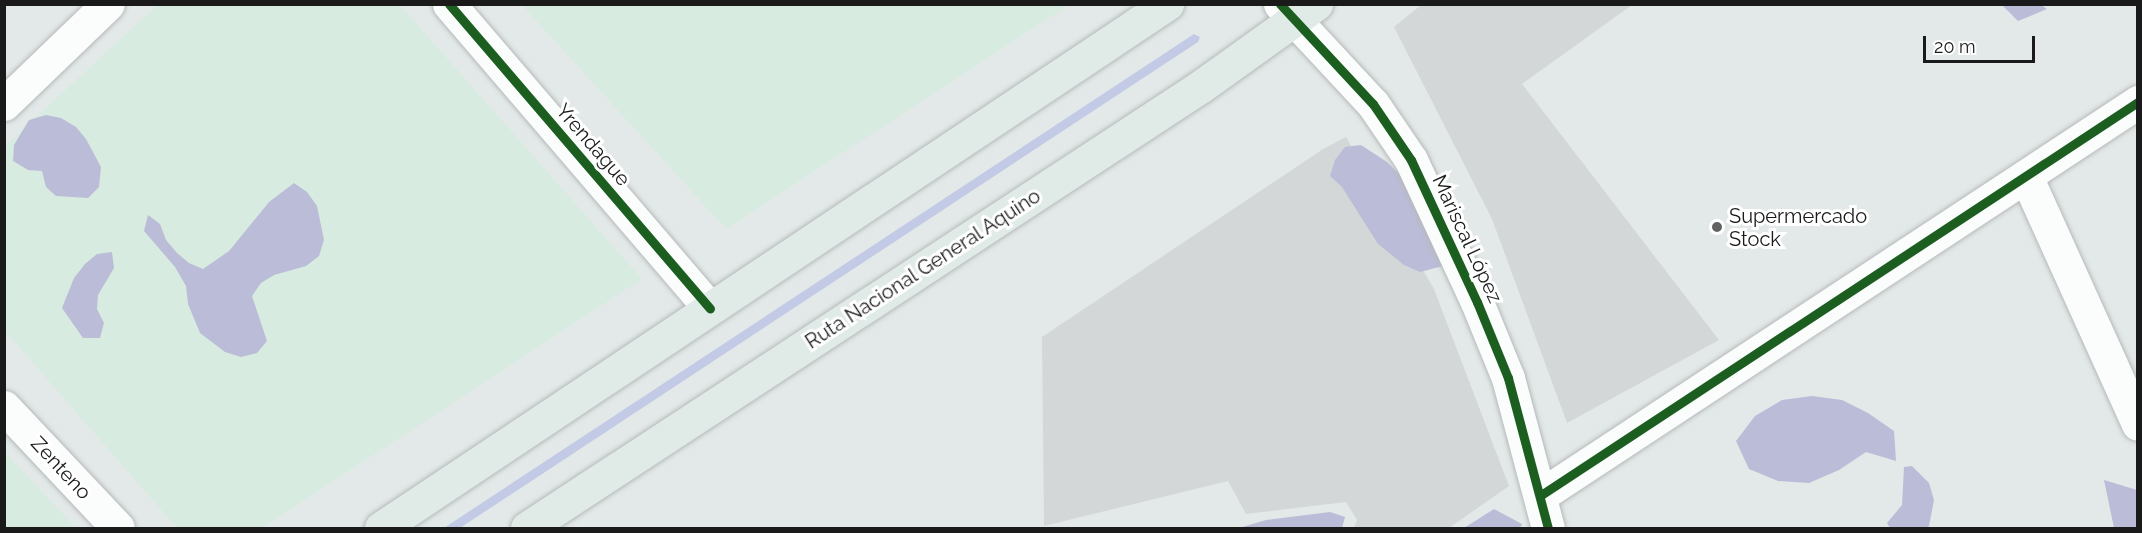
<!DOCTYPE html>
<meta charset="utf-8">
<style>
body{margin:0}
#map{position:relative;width:2142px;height:533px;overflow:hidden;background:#e3e9e9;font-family:Raleway,sans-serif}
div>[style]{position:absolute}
.commercial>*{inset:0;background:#d8ebe1}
.religious>*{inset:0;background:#d4d7d7}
.grass>*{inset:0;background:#c3cae6}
.forest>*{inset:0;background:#bbbcd7}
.roads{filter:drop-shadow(0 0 2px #b6b9b9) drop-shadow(0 0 2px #b6b9b9)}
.minor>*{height:33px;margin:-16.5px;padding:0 16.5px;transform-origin:16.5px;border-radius:16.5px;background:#fbfcfc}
.tertiary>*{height:33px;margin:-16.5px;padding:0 16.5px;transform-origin:16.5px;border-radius:16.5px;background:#fbfcfc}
.trunk>*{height:33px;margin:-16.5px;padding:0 16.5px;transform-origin:16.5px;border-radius:16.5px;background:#e0ebe7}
.cycleway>*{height:9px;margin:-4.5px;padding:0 4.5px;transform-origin:4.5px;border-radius:4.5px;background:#1b5e20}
.dots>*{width:16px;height:16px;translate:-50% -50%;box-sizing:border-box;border:3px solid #fff;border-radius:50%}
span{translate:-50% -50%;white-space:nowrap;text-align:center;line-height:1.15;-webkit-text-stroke:6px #fff;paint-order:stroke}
.street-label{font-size:20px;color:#1a1a1a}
.poi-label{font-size:20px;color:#1a1a1a}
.left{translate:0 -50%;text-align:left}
.frame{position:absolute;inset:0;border:6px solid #1a1a1a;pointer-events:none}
.scale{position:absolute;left:1923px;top:36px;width:112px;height:27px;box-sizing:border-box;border:3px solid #1a1a1a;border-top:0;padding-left:8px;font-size:18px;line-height:21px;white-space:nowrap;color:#1a1a1a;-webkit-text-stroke:4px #fff;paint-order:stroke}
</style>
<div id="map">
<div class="commercial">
<div style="clip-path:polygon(157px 5px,400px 5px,642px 279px,262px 528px,177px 528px,5px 331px,5px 146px)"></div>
<div style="clip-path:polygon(522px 5px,1069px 5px,726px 229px)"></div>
<div style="clip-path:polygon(5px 452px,76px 528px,5px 528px)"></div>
</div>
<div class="religious">
<div style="clip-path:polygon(1421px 5px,1632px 5px,1522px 84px,1719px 340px,1567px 423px,1492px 219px,1394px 27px)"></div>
<div style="clip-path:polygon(1346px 137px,1434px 289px,1509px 486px,1449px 528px,1354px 528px,1357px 520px,1346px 502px,1246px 514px,1228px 481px,1044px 526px,1042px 337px,1323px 149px)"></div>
</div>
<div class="grass">
<div style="clip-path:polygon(1194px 34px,1200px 37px,1198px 42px,460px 528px,444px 528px)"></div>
</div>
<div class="forest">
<div style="clip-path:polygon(2002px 5px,2041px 5px,2047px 9px,2018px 21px)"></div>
<div style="clip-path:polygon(46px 115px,61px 118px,76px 127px,86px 139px,101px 167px,99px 187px,88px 198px,56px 196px,46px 187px,42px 171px,28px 170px,13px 161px,14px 145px,29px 120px)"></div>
<div style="clip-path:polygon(1361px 145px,1387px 162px,1421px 195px,1458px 262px,1420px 272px,1404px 265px,1378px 244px,1342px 187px,1330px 176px,1335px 160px,1345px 147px)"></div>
<div style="clip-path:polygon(294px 183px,307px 192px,317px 206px,324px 240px,319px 256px,306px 266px,274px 275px,261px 283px,252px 296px,267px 341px,257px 353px,241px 357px,225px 352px,200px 333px,188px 304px,186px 286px,175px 267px,144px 231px,148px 215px,160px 224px,166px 240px,177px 253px,189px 263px,203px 269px,229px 251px,269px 202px)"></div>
<div style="clip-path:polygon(112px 252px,114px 268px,98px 295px,97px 309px,104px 323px,100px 338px,83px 338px,62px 308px,74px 278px,85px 264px,97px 254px)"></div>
<div style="clip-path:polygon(1812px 396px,1842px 400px,1868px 413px,1894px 431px,1896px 461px,1866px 452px,1839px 470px,1809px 483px,1778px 481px,1749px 469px,1736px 441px,1755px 416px,1782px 400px)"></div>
<div style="clip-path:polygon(1912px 466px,1929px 483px,1934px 500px,1929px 526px,1927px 528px,1890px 528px,1887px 523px,1902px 505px,1904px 467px)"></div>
<div style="clip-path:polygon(2104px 480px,2137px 490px,2137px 528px,2114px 528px)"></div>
<div style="clip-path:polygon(1494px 509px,1522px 524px,1520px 528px,1464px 528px)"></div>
<div style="clip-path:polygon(1330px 512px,1345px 517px,1342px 528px,1239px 528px,1266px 520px)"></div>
</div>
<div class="roads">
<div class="minor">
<div style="left:449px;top:4px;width:401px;rotate:49.4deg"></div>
<div style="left:4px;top:104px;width:144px;rotate:-43.9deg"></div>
<div style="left:2026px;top:176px;width:272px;rotate:65.7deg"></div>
<div style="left:4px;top:407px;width:166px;rotate:46.7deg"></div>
<div style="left:1541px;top:495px;width:715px;rotate:-33.36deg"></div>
</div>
<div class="tertiary">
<div style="left:1280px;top:4px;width:137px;rotate:47.1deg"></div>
<div style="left:1373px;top:104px;width:68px;rotate:55.8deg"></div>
<div style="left:1411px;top:160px;width:157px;rotate:65.1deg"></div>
<div style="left:1477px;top:302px;width:82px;rotate:67.8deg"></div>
<div style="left:1508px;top:378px;width:155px;rotate:75.1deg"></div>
</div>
<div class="trunk">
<div style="left:381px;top:528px;width:945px;rotate:-33.69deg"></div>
<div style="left:527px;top:528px;width:805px;rotate:-33.24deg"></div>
<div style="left:1200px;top:87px;width:143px;rotate:-35.6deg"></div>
</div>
</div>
<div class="cycleway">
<div style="left:449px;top:4px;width:401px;rotate:49.4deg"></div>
<div style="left:1280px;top:4px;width:137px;rotate:47.1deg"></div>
<div style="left:1373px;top:104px;width:68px;rotate:55.8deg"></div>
<div style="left:1411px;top:160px;width:157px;rotate:65.1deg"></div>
<div style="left:1477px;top:302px;width:82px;rotate:67.8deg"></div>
<div style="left:1508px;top:378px;width:155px;rotate:75.1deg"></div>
<div style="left:1541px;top:495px;width:715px;rotate:-33.36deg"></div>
</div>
<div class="dots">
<div style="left:1717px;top:227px;background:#606262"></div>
</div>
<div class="street-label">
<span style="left:593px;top:145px;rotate:49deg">Yrendague</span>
<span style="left:1467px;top:239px;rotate:65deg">Mariscal López</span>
<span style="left:923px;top:269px;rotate:-33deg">Ruta Nacional General Aquino</span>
<span style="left:61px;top:468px;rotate:47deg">Zenteno</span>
</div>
<div class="poi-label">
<span class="left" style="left:1729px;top:228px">Supermercado<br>Stock</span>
</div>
<div class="frame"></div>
<div class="scale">20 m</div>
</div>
